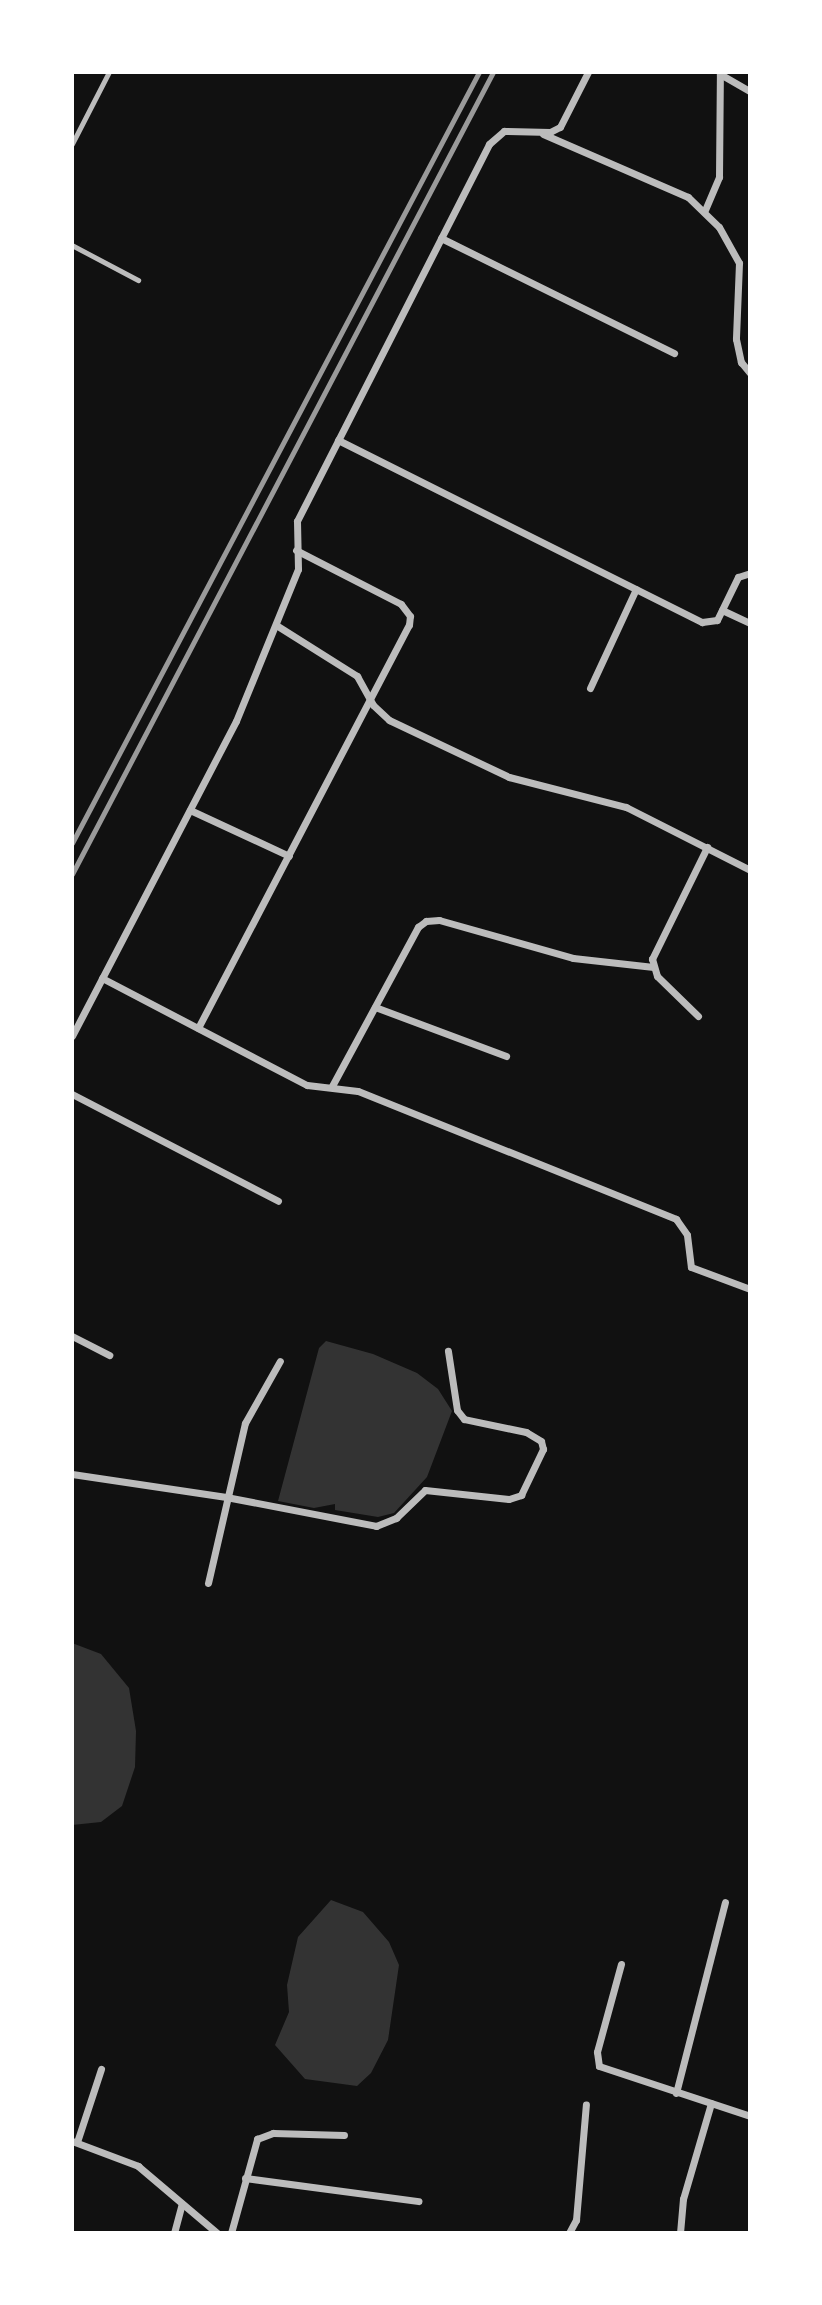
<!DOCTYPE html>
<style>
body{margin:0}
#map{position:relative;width:822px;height:2305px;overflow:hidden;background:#111;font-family:"Asap Condensed",sans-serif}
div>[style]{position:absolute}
.water>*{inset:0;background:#333}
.service>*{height:4.5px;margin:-2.25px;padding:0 2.25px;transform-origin:2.25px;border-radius:2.25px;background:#bcbcbc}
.minor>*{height:7px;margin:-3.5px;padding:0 3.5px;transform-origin:3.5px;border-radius:3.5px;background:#bcbcbc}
.rail>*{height:5px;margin:-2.5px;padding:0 2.5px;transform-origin:2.5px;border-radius:2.5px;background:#9a9a9a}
span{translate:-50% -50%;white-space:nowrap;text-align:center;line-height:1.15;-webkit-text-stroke:6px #fff;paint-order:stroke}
.frame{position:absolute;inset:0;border:74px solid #fff;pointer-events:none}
</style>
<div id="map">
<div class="water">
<div style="clip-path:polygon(326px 1341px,373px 1354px,417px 1373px,438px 1389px,452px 1411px,427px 1477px,394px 1513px,378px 1517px,335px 1510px,335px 1504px,314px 1508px,278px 1501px,319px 1348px)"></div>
<div style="clip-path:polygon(72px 1643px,101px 1654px,129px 1688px,136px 1731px,135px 1767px,122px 1806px,101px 1822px,72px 1825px)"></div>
<div style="clip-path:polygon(331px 1900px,363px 1912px,389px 1942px,399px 1965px,388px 2040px,371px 2073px,357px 2086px,305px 2079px,275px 2045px,289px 2012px,287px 1985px,298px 1937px)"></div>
</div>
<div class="service">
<div style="left:72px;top:144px;width:81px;rotate:-62.8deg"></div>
<div style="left:72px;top:245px;width:75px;rotate:27.9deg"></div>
</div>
<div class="minor">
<div style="left:720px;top:74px;width:34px;rotate:30deg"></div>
<div style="left:543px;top:134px;width:158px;rotate:23.5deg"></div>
<div style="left:688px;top:197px;width:43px;rotate:44.1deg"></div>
<div style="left:719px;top:227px;width:41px;rotate:60.9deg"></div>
<div style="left:739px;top:263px;width:76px;rotate:92.3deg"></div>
<div style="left:736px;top:339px;width:24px;rotate:78deg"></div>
<div style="left:741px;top:362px;width:14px;rotate:51deg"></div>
<div style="left:705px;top:210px;width:36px;rotate:-67deg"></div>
<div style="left:719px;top:177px;width:105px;rotate:-89.5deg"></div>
<div style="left:441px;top:238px;width:260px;rotate:26.3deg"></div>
<div style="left:338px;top:440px;width:407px;rotate:26.6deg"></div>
<div style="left:702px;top:622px;width:15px;rotate:-8deg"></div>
<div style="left:717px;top:620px;width:48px;rotate:-64deg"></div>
<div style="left:738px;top:577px;width:13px;rotate:-18deg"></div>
<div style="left:722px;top:610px;width:31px;rotate:25deg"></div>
<div style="left:276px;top:625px;width:96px;rotate:32.2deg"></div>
<div style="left:357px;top:676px;width:33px;rotate:61deg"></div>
<div style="left:373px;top:705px;width:22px;rotate:43deg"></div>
<div style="left:389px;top:720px;width:133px;rotate:25.4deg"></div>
<div style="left:509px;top:777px;width:121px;rotate:14.4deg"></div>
<div style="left:626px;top:807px;width:139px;rotate:26.9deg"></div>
<div style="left:590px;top:688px;width:109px;rotate:-65.1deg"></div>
<div style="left:190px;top:810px;width:109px;rotate:24.9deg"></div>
<div style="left:102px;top:978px;width:231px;rotate:27.6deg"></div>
<div style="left:307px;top:1085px;width:51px;rotate:6.7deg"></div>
<div style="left:358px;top:1091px;width:343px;rotate:21.9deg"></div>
<div style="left:676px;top:1219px;width:19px;rotate:55deg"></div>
<div style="left:687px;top:1235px;width:32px;rotate:83deg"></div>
<div style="left:691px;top:1267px;width:63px;rotate:20.4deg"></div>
<div style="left:375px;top:1007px;width:140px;rotate:20.5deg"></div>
<div style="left:698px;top:1016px;width:57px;rotate:-135.7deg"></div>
<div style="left:657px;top:976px;width:18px;rotate:-106deg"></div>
<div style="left:652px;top:959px;width:125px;rotate:-63.8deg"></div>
<div style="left:198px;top:1028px;width:455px;rotate:-62.4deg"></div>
<div style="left:409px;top:625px;width:9px;rotate:-84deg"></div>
<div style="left:410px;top:616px;width:15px;rotate:-127deg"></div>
<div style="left:401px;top:604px;width:118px;rotate:-152.8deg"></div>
<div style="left:72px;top:1036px;width:355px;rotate:-62.5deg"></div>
<div style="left:236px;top:721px;width:164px;rotate:-67.8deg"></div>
<div style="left:298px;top:569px;width:48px;rotate:-91.2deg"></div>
<div style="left:297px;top:521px;width:423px;rotate:-63deg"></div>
<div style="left:489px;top:144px;width:20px;rotate:-41deg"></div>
<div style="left:504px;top:131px;width:46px;rotate:1.2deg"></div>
<div style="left:550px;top:132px;width:11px;rotate:-27deg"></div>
<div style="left:560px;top:127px;width:62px;rotate:-63deg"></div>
<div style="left:332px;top:1086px;width:181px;rotate:-61.6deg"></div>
<div style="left:418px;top:927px;width:10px;rotate:-37deg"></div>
<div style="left:426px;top:921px;width:13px;rotate:-4deg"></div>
<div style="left:439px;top:920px;width:139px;rotate:15.8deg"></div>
<div style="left:573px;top:958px;width:81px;rotate:6.4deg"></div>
<div style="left:72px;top:1094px;width:232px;rotate:27.4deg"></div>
<div style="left:72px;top:1336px;width:42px;rotate:27.2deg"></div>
<div style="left:72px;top:1474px;width:156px;rotate:8.5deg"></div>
<div style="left:226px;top:1497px;width:153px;rotate:10.9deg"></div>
<div style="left:376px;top:1526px;width:22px;rotate:-22deg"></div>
<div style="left:396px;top:1518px;width:40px;rotate:-44deg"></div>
<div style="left:425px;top:1490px;width:84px;rotate:6.1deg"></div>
<div style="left:509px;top:1499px;width:13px;rotate:-18deg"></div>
<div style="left:521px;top:1495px;width:51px;rotate:-64.4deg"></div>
<div style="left:543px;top:1449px;width:8px;rotate:-104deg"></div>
<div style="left:541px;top:1441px;width:17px;rotate:-149deg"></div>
<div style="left:526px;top:1432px;width:63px;rotate:-168.2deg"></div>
<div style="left:464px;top:1419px;width:11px;rotate:-128deg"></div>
<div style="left:457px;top:1410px;width:60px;rotate:-98.7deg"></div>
<div style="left:208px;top:1583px;width:164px;rotate:-77deg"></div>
<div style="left:245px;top:1423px;width:71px;rotate:-60.6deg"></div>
<div style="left:621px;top:1964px;width:91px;rotate:105.3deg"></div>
<div style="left:597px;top:2052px;width:14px;rotate:82deg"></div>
<div style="left:599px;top:2066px;width:159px;rotate:18.3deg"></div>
<div style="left:676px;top:2093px;width:197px;rotate:-75.6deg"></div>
<div style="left:72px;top:2141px;width:71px;rotate:20.7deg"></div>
<div style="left:138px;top:2166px;width:104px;rotate:40.3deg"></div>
<div style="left:77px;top:2142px;width:77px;rotate:-71.8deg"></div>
<div style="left:245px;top:2178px;width:175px;rotate:7.6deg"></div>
<div style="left:174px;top:2233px;width:30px;rotate:-75deg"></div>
<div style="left:231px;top:2233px;width:98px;rotate:-74.5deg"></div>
<div style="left:257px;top:2139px;width:17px;rotate:-21deg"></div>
<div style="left:273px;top:2133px;width:71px;rotate:1.6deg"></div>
<div style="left:569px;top:2233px;width:15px;rotate:-62deg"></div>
<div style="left:576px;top:2220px;width:116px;rotate:-85.1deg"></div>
<div style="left:680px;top:2233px;width:34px;rotate:-85deg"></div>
<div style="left:683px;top:2199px;width:100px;rotate:-73.7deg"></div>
</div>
<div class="rail">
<div style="left:72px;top:843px;width:872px;rotate:-62.17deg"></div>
<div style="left:72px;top:874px;width:906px;rotate:-62.3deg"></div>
</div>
<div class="frame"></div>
</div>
